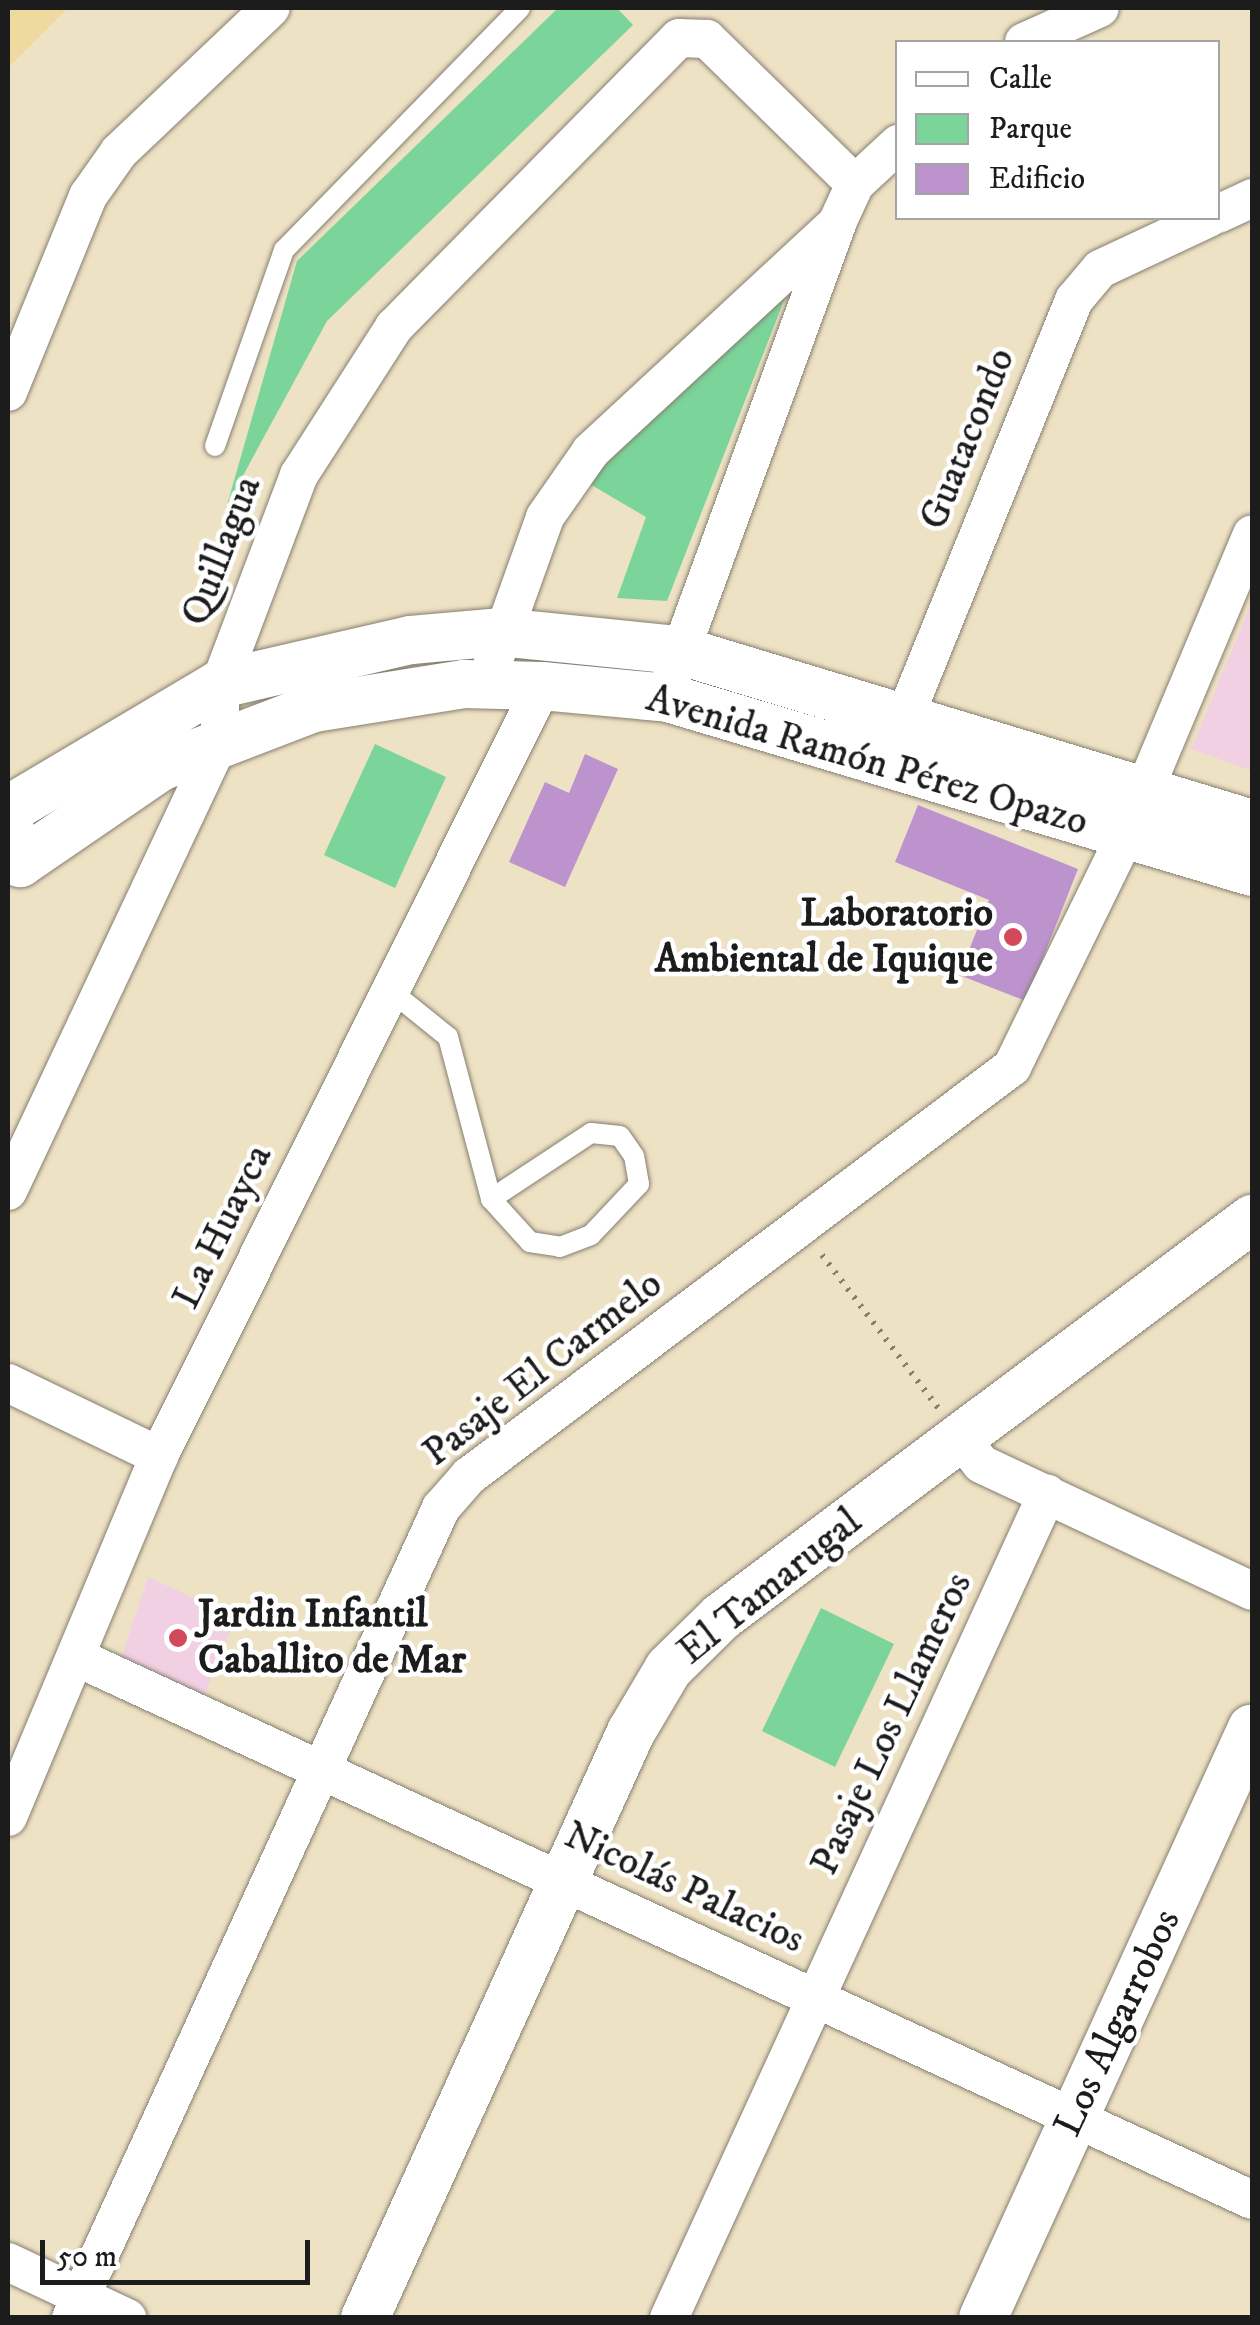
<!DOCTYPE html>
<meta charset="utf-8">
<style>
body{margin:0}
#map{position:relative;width:1260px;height:2325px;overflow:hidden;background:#eee2c4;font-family:"IM FELL DW Pica",serif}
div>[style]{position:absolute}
.built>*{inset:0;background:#f1d0e3}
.green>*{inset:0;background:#7bd499}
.sand>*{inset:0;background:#eeda9e}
.building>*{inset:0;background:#bc93cd}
.path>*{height:6px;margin-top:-3px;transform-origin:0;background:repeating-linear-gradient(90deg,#857f70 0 2.5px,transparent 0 10.5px)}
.roads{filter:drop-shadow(0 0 2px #857f70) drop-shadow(0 0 2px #857f70)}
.service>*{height:20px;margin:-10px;padding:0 10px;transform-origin:10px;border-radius:10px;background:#fff}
.minor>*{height:38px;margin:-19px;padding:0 19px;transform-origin:19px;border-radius:19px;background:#fff}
.tertiary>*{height:48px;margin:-24px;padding:0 24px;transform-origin:24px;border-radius:24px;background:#fff}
.dots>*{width:28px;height:28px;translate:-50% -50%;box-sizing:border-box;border:5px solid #fff;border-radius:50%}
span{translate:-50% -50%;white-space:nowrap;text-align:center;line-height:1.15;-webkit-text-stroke:9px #fff;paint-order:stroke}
.street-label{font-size:40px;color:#1c1c1c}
.poi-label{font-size:40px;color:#1c1c1c;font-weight:700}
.right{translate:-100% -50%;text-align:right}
.left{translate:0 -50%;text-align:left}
.frame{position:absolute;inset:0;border:10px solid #1c1c1c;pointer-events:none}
.legend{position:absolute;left:895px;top:40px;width:325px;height:180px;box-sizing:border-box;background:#fff;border:2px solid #a4a4a4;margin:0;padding:12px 18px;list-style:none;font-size:30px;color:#1c1c1c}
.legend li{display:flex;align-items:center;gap:20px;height:50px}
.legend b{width:50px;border:2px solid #a4a4a4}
.scale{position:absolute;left:40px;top:2240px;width:270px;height:45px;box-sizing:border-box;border:5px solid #1c1c1c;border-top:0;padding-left:12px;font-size:30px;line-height:35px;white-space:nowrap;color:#1c1c1c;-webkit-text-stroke:8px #fff;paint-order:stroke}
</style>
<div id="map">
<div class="built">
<div style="clip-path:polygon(1252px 602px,1252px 771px,1191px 749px)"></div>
<div style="clip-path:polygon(148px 1577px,236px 1617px,201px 1704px,121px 1659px)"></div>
</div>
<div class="green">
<div style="clip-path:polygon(558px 8px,617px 8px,633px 25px,327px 321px,227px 505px,297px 261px)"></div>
<div style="clip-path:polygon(797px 267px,667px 601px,617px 598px,646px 517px,588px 483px)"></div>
<div style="clip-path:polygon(375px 744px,446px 777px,395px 888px,324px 855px)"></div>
<div style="clip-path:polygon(821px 1608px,894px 1644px,835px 1767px,762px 1731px)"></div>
</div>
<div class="sand">
<div style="clip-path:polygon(8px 8px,68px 8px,8px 68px)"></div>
</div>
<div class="building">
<div style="clip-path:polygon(585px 754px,618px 769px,565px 887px,509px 862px,545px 782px,569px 793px)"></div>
<div style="clip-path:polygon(918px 805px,1078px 869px,1026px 1001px,959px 975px,989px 900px,895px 862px)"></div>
</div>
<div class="path">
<div style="left:822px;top:1255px;width:192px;rotate:52.8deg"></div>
</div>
<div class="roads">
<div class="service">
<div style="left:215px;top:446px;width:208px;rotate:-70.6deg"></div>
<div style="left:284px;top:250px;width:338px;rotate:-45.7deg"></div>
<div style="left:391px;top:991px;width:73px;rotate:38.9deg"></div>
<div style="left:448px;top:1037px;width:168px;rotate:75.1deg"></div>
<div style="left:491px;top:1199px;width:58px;rotate:47.8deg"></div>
<div style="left:530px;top:1242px;width:30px;rotate:9deg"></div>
<div style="left:560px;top:1247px;width:33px;rotate:-21deg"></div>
<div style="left:591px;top:1235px;width:70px;rotate:-46.7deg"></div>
<div style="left:639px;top:1184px;width:28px;rotate:-100deg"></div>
<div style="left:634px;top:1156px;width:24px;rotate:-125deg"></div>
<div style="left:620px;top:1136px;width:29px;rotate:-174deg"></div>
<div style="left:591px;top:1133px;width:120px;rotate:146.6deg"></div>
</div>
<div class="minor">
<div style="left:1024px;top:42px;width:83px;rotate:-24.1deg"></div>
<div style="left:1218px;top:214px;width:38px;rotate:-25deg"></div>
<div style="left:8px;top:392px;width:212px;rotate:-67.8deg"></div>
<div style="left:88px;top:196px;width:54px;rotate:-54.8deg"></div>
<div style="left:119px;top:152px;width:209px;rotate:-43.5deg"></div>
<div style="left:672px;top:675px;width:481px;rotate:-69.9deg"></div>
<div style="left:837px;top:223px;width:43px;rotate:-65.2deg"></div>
<div style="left:855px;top:184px;width:59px;rotate:-42.9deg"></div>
<div style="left:485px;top:685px;width:178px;rotate:-70.3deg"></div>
<div style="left:545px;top:517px;width:80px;rotate:-55.1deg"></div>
<div style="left:591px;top:451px;width:328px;rotate:-42.8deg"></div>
<div style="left:895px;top:741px;width:476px;rotate:-67.9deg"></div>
<div style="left:1074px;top:300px;width:40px;rotate:-50deg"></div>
<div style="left:1100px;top:269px;width:120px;rotate:-25.1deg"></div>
<div style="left:8px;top:1191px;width:498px;rotate:-64.8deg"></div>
<div style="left:220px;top:740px;width:56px;rotate:-90deg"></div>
<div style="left:220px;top:684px;width:223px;rotate:-69.3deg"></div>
<div style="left:299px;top:475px;width:176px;rotate:-57.3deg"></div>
<div style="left:394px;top:327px;width:406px;rotate:-45.4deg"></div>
<div style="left:679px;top:38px;width:28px;rotate:2deg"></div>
<div style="left:707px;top:39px;width:207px;rotate:44.4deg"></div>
<div style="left:8px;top:1383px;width:168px;rotate:25.8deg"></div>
<div style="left:960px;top:1437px;width:34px;rotate:52deg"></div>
<div style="left:981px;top:1464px;width:299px;rotate:25.1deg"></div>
<div style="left:78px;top:1658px;width:1293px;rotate:24.78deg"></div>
<div style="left:8px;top:1817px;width:391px;rotate:-67.3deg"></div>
<div style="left:159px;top:1456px;width:860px;rotate:-63.55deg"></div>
<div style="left:8px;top:2262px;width:132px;rotate:25.2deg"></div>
<div style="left:71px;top:2318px;width:891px;rotate:-65.45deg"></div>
<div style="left:441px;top:1508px;width:43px;rotate:-48.8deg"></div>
<div style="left:469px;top:1476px;width:680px;rotate:-36.99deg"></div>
<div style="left:1012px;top:1067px;width:259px;rotate:-63.9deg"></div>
<div style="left:1126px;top:834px;width:325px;rotate:-67.2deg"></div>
<div style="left:669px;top:2318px;width:907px;rotate:-65.36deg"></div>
</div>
<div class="tertiary">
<div style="left:8px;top:810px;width:247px;rotate:-30.7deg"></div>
<div style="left:220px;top:684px;width:196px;rotate:-13deg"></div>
<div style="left:411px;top:640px;width:89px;rotate:-5.1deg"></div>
<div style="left:500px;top:632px;width:179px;rotate:5.8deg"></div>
<div style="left:678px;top:650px;width:600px;rotate:16.86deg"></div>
<div style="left:8px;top:823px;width:42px;rotate:73.3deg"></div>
<div style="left:20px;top:863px;width:170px;rotate:-34.4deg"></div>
<div style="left:160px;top:767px;width:165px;rotate:-21deg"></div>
<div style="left:314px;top:708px;width:152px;rotate:-9.1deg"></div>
<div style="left:464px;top:684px;width:78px;rotate:1.5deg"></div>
<div style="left:542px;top:686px;width:127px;rotate:5.4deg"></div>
<div style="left:668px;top:698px;width:609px;rotate:16.59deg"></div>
<div style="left:365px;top:2318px;width:644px;rotate:-65.59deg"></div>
<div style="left:631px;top:1732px;width:74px;rotate:-59.3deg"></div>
<div style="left:669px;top:1668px;width:73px;rotate:-44.4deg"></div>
<div style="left:721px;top:1617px;width:664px;rotate:-36.85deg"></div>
<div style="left:983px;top:2318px;width:648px;rotate:-65.49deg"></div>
</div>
</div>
<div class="dots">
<div style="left:1013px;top:937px;background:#d1495b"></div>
<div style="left:178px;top:1638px;background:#d1495b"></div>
</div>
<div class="street-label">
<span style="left:968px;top:439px;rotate:-68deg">Guatacondo</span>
<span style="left:222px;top:551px;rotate:-69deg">Quillagua</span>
<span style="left:867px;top:761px;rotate:16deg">Avenida Ramón Pérez Opazo</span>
<span style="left:223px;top:1227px;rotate:-64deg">La Huayca</span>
<span style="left:543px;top:1369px;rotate:-38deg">Pasaje El Carmelo</span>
<span style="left:770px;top:1587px;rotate:-39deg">El Tamarugal</span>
<span style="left:892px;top:1724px;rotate:-65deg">Pasaje Los Llameros</span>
<span style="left:684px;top:1888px;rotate:25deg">Nicolás Palacios</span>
<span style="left:1118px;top:2023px;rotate:-65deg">Los Algarrobos</span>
</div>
<div class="poi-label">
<span class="right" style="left:993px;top:937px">Laboratorio<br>Ambiental de Iquique</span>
<span class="left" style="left:198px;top:1638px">Jardin Infantil<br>Caballito de Mar</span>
</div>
<div class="frame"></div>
<ul class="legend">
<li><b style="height:12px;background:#fff"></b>Calle</li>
<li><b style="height:28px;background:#7bd499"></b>Parque</li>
<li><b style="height:28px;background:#bc93cd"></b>Edificio</li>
</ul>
<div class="scale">50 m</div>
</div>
